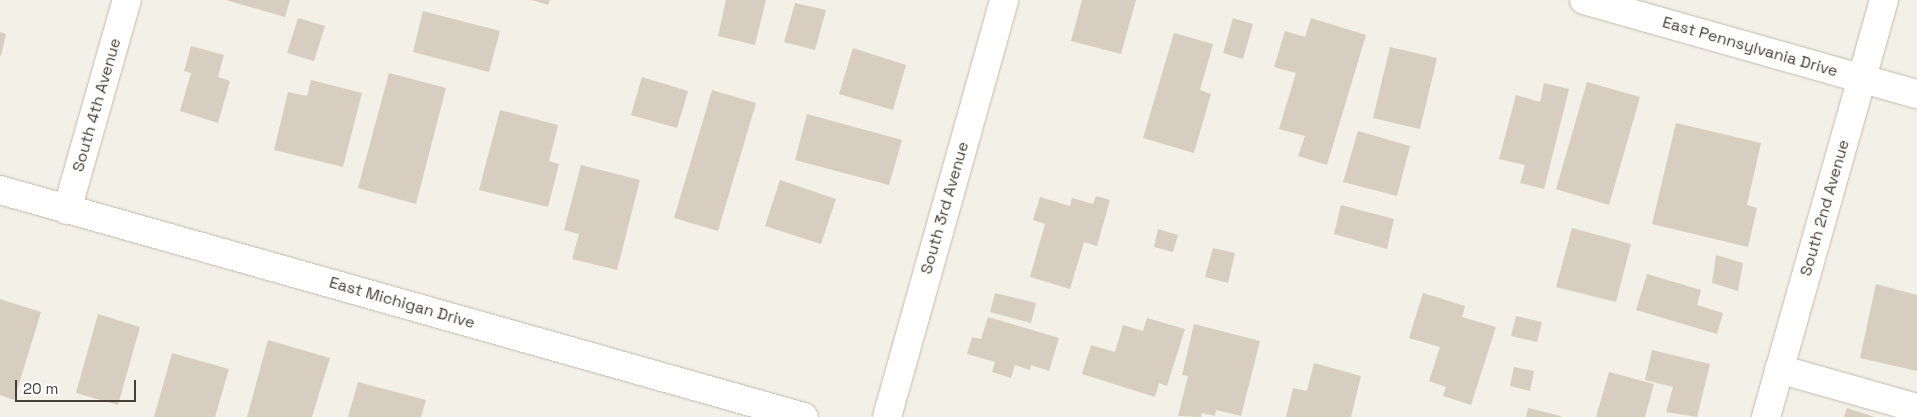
<!DOCTYPE html>
<style>
body{margin:0}
#map{position:relative;width:1917px;height:417px;overflow:hidden;background:#f3f0e7;font-family:"Space Grotesk",sans-serif}
div>[style]{position:absolute}
.building>*{inset:0;background:#d7cec0}
.roads{filter:drop-shadow(0 0 1px #c1baad) drop-shadow(0 0 1px #c1baad)}
.minor>*{height:28px;margin:-14px;padding:0 14px;transform-origin:14px;border-radius:14px;background:#fff}
span{translate:-50% -50%;white-space:nowrap;text-align:center;line-height:1.15;-webkit-text-stroke:4px #fff;paint-order:stroke}
.street-label{font-size:16px;color:#464036}
.scale{position:absolute;left:15px;top:380px;width:121px;height:22px;box-sizing:border-box;border:2px solid #464036;border-top:0;padding-left:6px;font-size:15px;line-height:18px;white-space:nowrap;color:#464036;-webkit-text-stroke:4px #fff;paint-order:stroke}
</style>
<div id="map">
<div class="building">
<div style="clip-path:polygon(226px 0,290px 0,285px 17px)"></div>
<div style="clip-path:polygon(532px 0,550px 0,548px 5px)"></div>
<div style="clip-path:polygon(726px 0,766px 0,755px 45px,718px 36px)"></div>
<div style="clip-path:polygon(1082px 0,1136px 0,1121px 54px,1071px 41px)"></div>
<div style="clip-path:polygon(795px 3px,826px 10px,815px 50px,784px 42px)"></div>
<div style="clip-path:polygon(423px 11px,500px 31px,489px 72px,413px 52px)"></div>
<div style="clip-path:polygon(298px 18px,325px 26px,314px 61px,287px 53px)"></div>
<div style="clip-path:polygon(1233px 18px,1253px 24px,1243px 59px,1223px 53px)"></div>
<div style="clip-path:polygon(1311px 18px,1366px 35px,1327px 165px,1298px 156px,1305px 136px,1279px 129px,1296px 73px,1274px 67px,1285px 31px,1305px 37px)"></div>
<div style="clip-path:polygon(0 32px,6px 34px,1px 56px,0 55px)"></div>
<div style="clip-path:polygon(1174px 33px,1213px 44px,1200px 90px,1211px 94px,1194px 153px,1143px 138px)"></div>
<div style="clip-path:polygon(191px 46px,224px 55px,218px 77px,230px 81px,218px 123px,180px 111px,191px 73px,184px 71px)"></div>
<div style="clip-path:polygon(1390px 47px,1437px 58px,1420px 129px,1373px 118px)"></div>
<div style="clip-path:polygon(853px 48px,906px 65px,893px 110px,839px 94px)"></div>
<div style="clip-path:polygon(389px 73px,446px 88px,416px 204px,358px 188px)"></div>
<div style="clip-path:polygon(642px 77px,688px 91px,677px 128px,631px 115px)"></div>
<div style="clip-path:polygon(311px 80px,362px 93px,343px 167px,274px 150px,288px 92px,307px 96px)"></div>
<div style="clip-path:polygon(1587px 82px,1640px 97px,1609px 205px,1556px 189px)"></div>
<div style="clip-path:polygon(1544px 83px,1569px 89px,1544px 189px,1520px 183px,1525px 165px,1499px 159px,1516px 95px,1540px 102px)"></div>
<div style="clip-path:polygon(712px 90px,756px 103px,718px 231px,674px 218px)"></div>
<div style="clip-path:polygon(500px 110px,558px 125px,549px 161px,559px 164px,548px 207px,479px 190px)"></div>
<div style="clip-path:polygon(807px 114px,902px 140px,889px 185px,795px 160px)"></div>
<div style="clip-path:polygon(1676px 123px,1761px 143px,1747px 205px,1757px 208px,1748px 247px,1652px 224px)"></div>
<div style="clip-path:polygon(1358px 131px,1410px 146px,1397px 196px,1343px 182px)"></div>
<div style="clip-path:polygon(581px 165px,640px 180px,617px 270px,572px 259px,579px 234px,564px 230px)"></div>
<div style="clip-path:polygon(780px 180px,836px 199px,821px 244px,765px 226px)"></div>
<div style="clip-path:polygon(1096px 196px,1110px 200px,1097px 246px,1084px 242px,1070px 289px,1030px 277px,1045px 224px,1033px 220px,1040px 197px,1070px 206px,1072px 198px,1093px 204px)"></div>
<div style="clip-path:polygon(1341px 205px,1394px 219px,1387px 249px,1334px 234px)"></div>
<div style="clip-path:polygon(1572px 228px,1631px 244px,1616px 302px,1556px 287px)"></div>
<div style="clip-path:polygon(1158px 229px,1178px 235px,1173px 252px,1154px 247px)"></div>
<div style="clip-path:polygon(1213px 248px,1235px 253px,1228px 283px,1205px 277px)"></div>
<div style="clip-path:polygon(1716px 255px,1743px 263px,1738px 291px,1712px 283px)"></div>
<div style="clip-path:polygon(1647px 274px,1701px 290px,1697px 305px,1723px 313px,1717px 334px,1636px 310px)"></div>
<div style="clip-path:polygon(1876px 284px,1917px 295px,1917px 371px,1860px 358px)"></div>
<div style="clip-path:polygon(995px 293px,1036px 303px,1031px 323px,990px 312px)"></div>
<div style="clip-path:polygon(1423px 293px,1465px 306px,1462px 317px,1496px 327px,1471px 405px,1443px 396px,1446px 387px,1429px 381px,1440px 347px,1409px 338px)"></div>
<div style="clip-path:polygon(0 299px,41px 312px,14px 400px,0 395px)"></div>
<div style="clip-path:polygon(98px 314px,140px 327px,118px 405px,76px 393px)"></div>
<div style="clip-path:polygon(1516px 316px,1542px 322px,1537px 342px,1511px 336px)"></div>
<div style="clip-path:polygon(988px 317px,1059px 338px,1049px 371px,1031px 365px,1030px 370px,1015px 365px,1011px 378px,992px 372px,995px 362px,967px 354px,972px 337px,981px 339px)"></div>
<div style="clip-path:polygon(1147px 318px,1185px 329px,1167px 386px,1159px 383px,1155px 397px,1082px 374px,1091px 345px,1115px 352px,1123px 325px,1143px 331px)"></div>
<div style="clip-path:polygon(1194px 324px,1260px 341px,1241px 416px,1216px 410px,1215px 416px,1202px 413px,1201px 417px,1178px 416px,1188px 376px,1182px 375px)"></div>
<div style="clip-path:polygon(268px 340px,330px 358px,312px 417px,247px 417px)"></div>
<div style="clip-path:polygon(1652px 350px,1710px 364px,1697px 417px,1666px 412px,1673px 387px,1645px 380px)"></div>
<div style="clip-path:polygon(172px 353px,229px 369px,215px 417px,154px 417px)"></div>
<div style="clip-path:polygon(1314px 363px,1361px 376px,1351px 417px,1286px 417px,1293px 388px,1307px 391px)"></div>
<div style="clip-path:polygon(1514px 367px,1534px 371px,1530px 391px,1510px 386px)"></div>
<div style="clip-path:polygon(1609px 372px,1654px 384px,1645px 417px,1596px 417px)"></div>
<div style="clip-path:polygon(358px 382px,426px 400px,421px 417px,348px 417px)"></div>
<div style="clip-path:polygon(1528px 408px,1561px 416px,1561px 417px,1526px 417px)"></div>
<div style="clip-path:polygon(1847px 408px,1875px 417px,1844px 417px)"></div>
</div>
<div class="roads">
<div class="minor">
<div style="left:1584px;top:0;width:346px;rotate:15.8deg"></div>
<div style="left:0;top:190px;width:835px;rotate:15.77deg"></div>
<div style="left:67px;top:210px;width:218px;rotate:-74.1deg"></div>
<div style="left:1779px;top:369px;width:143px;rotate:15.8deg"></div>
<div style="left:887px;top:417px;width:433px;rotate:-74.3deg"></div>
<div style="left:1766px;top:417px;width:433px;rotate:-74.2deg"></div>
</div>
</div>
<div class="street-label">
<span style="left:1750px;top:47px;rotate:16deg">East Pennsylvania Drive</span>
<span style="left:97px;top:105px;rotate:-74deg">South 4th Avenue</span>
<span style="left:945px;top:208px;rotate:-74deg">South 3rd Avenue</span>
<span style="left:1825px;top:208px;rotate:-74deg">South 2nd Avenue</span>
<span style="left:402px;top:303px;rotate:16deg">East Michigan Drive</span>
</div>
<div class="scale">20 m</div>
</div>
